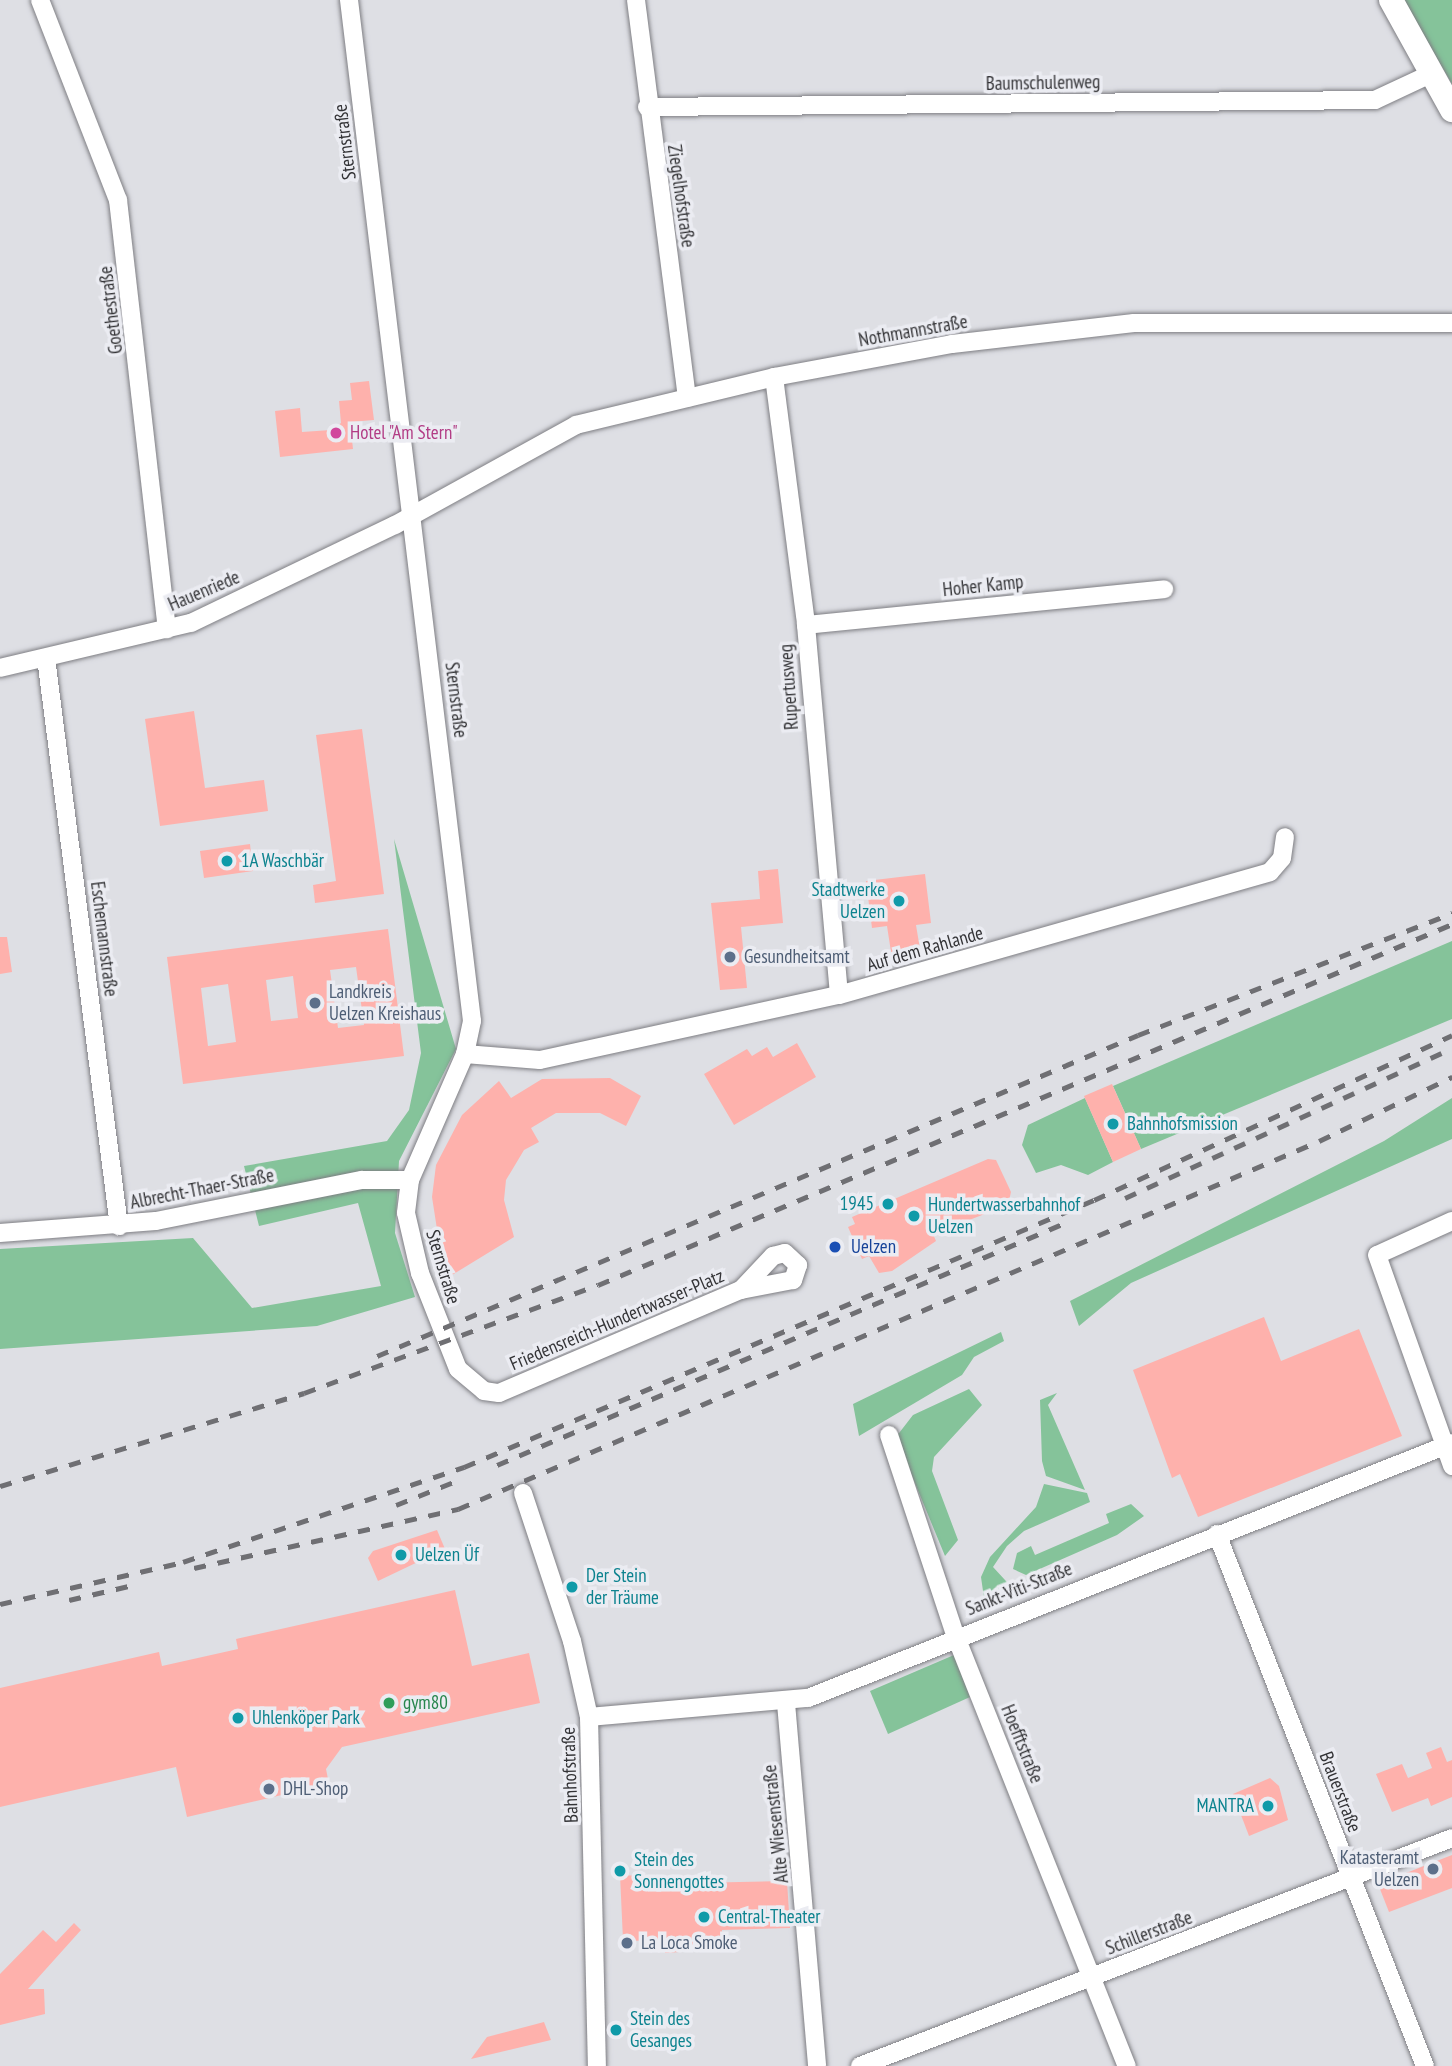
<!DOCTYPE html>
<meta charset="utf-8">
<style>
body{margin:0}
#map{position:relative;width:1452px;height:2066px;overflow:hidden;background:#dedfe4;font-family:"PT Sans Narrow",sans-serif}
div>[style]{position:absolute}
.green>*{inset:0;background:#85c39a}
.building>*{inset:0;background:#feb1ac}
.roads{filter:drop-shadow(0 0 2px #7e7e83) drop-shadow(0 0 2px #7e7e83)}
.street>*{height:18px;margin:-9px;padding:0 9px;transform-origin:9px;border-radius:9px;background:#fff}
.secondary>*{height:24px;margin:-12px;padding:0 12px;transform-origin:12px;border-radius:12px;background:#fff}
.rail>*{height:4.5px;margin-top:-2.25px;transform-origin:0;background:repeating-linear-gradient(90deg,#6f6f73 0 12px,transparent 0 24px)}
.dots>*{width:19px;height:19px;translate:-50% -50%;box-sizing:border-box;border:4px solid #ebecf2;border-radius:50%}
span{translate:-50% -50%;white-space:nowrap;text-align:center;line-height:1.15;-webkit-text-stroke:7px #ebecf2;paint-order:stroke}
.street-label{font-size:19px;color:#333336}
.hotel-label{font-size:19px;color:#b23c85}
.left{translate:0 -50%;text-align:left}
.culture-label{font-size:19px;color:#0d838f}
.right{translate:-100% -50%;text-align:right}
.service-label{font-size:19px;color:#4e5e75}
.transit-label{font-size:19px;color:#164399}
.leisure-label{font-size:19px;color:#27864d}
</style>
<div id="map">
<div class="green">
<div style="clip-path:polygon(1403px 0,1452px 0,1452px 84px)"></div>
<div style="clip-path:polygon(394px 839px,456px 1049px,399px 1161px,395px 1233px,415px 1297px,317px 1326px,0 1349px,0 1249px,193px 1238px,252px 1308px,381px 1286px,358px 1203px,259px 1226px,244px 1166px,387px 1141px,409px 1110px,421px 1053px)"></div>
<div style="clip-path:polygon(1452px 941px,1452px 1019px,1141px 1149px,1113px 1086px)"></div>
<div style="clip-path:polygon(1085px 1098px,1113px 1162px,1088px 1175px,1061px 1165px,1036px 1173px,1022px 1145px,1028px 1125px)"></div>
<div style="clip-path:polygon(1452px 1098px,1452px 1139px,1131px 1283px,1079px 1326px,1070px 1301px,1384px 1141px)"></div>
<div style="clip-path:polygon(1001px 1332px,1004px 1341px,974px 1357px,962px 1375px,859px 1436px,853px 1404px)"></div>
<div style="clip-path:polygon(969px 1389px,982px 1405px,934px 1457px,932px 1471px,958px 1540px,945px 1556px,896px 1437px,913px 1415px)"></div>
<div style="clip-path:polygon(1057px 1393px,1048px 1405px,1085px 1490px,1046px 1476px,1042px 1461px,1040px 1400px)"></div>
<div style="clip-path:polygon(1044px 1484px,1087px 1493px,1090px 1502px,1024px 1531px,1007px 1546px,993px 1567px,1017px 1593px,985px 1605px,981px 1577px,990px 1557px,1036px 1507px)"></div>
<div style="clip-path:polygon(1131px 1504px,1144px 1516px,1117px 1535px,1026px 1575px,1013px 1569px,1017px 1553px,1031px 1546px,1035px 1555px,1109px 1523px,1106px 1514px)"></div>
<div style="clip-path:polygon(954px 1655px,970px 1697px,888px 1734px,870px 1691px)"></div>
</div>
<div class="building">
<div style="clip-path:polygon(369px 381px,374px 420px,350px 422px,353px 449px,280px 457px,275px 411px,300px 408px,302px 432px,331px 430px,341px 423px,339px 401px,352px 400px,350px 383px)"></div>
<div style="clip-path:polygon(194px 711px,205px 788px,264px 780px,268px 811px,160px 826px,145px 719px)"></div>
<div style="clip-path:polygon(362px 729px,384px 894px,315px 903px,313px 885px,336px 881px,316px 735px)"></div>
<div style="clip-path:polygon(250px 844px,253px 871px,204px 878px,200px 851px)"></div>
<div style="clip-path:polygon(778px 869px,783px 923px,741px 927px,747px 988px,720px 990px,711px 903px,760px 899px,758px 871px)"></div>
<div style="clip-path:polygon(925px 874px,931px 923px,916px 925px,920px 949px,891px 952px,887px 926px,872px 928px,866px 881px)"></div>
<div style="clip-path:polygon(evenodd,388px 929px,404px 1056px,183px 1084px,167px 957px,388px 929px,356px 967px,364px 1025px,338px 1028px,330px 970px,356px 967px,388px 929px,293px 976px,298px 1018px,271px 1021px,266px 980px,293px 976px,388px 929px,228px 984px,236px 1042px,208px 1046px,201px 988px,228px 984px)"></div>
<div style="clip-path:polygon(0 937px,7px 937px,12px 972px,0 974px)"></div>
<div style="clip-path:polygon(797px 1043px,816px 1077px,734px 1125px,704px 1074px,747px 1049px,752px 1056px,767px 1047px,773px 1057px)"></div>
<div style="clip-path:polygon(610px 1078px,641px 1096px,626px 1126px,600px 1113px,556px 1113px,531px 1128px,539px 1142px,524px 1150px,506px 1180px,504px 1200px,514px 1237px,452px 1275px,441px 1255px,432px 1197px,436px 1165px,462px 1115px,499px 1081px,511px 1098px,542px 1079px)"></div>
<div style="clip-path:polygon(1112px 1084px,1141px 1149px,1113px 1162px,1084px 1096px)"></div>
<div style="clip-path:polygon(988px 1159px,996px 1160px,1011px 1192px,1008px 1205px,933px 1234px,936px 1241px,892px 1271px,879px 1273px,869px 1256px,862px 1259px,848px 1227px,855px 1224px,852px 1217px)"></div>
<div style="clip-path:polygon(1264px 1317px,1281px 1361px,1359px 1329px,1402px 1436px,1198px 1517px,1180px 1474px,1172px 1478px,1133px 1370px)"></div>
<div style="clip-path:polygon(437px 1530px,445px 1549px,378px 1581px,368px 1558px,373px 1551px)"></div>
<div style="clip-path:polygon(455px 1590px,472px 1666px,529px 1653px,540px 1703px,342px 1747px,326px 1769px,329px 1784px,187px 1817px,176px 1767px,0 1807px,0 1688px,159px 1652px,162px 1666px,238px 1649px,236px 1639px)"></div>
<div style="clip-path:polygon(1441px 1747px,1447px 1762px,1452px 1760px,1452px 1797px,1431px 1806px,1428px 1798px,1392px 1812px,1376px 1774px,1402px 1764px,1408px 1778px,1432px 1768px,1426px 1753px)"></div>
<div style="clip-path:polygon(1270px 1778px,1279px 1786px,1288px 1820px,1249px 1836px,1233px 1794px)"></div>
<div style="clip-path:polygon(1452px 1855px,1452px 1888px,1389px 1912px,1378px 1884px)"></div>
<div style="clip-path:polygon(620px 1875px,642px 1876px,643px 1884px,787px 1881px,790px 1928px,722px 1930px,723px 1949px,665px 1953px,665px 1942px,623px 1940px)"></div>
<div style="clip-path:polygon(74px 1923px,81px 1930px,28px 1989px,44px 1989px,45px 2014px,0 2025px,0 1974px,43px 1930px,56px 1942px)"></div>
<div style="clip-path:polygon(544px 2022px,551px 2040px,471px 2059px,487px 2037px)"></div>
</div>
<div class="roads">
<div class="street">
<div style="left:40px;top:0;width:215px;rotate:68.7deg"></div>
<div style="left:118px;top:200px;width:432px;rotate:83.5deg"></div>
<div style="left:349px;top:0;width:1028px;rotate:83.13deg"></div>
<div style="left:472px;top:1021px;width:34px;rotate:102deg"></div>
<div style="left:465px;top:1054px;width:137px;rotate:113.6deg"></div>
<div style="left:410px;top:1180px;width:33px;rotate:97deg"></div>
<div style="left:406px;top:1213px;width:62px;rotate:76.9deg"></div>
<div style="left:420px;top:1273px;width:103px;rotate:68.4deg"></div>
<div style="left:458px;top:1369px;width:34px;rotate:40deg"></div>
<div style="left:484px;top:1391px;width:15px;rotate:8deg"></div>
<div style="left:499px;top:1393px;width:263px;rotate:-23.1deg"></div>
<div style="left:636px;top:0;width:401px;rotate:82.7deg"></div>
<div style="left:647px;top:107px;width:728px;rotate:-0.55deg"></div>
<div style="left:1375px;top:100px;width:64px;rotate:-25deg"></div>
<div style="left:774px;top:377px;width:250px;rotate:82.6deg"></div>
<div style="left:806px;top:625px;width:371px;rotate:84.9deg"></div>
<div style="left:806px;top:625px;width:360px;rotate:-5.7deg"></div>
<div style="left:46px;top:658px;width:573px;rotate:82.68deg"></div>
<div style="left:0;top:668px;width:196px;rotate:-13.3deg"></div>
<div style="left:191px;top:623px;width:226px;rotate:-25.7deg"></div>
<div style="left:395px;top:525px;width:207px;rotate:-28.9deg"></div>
<div style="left:576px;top:425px;width:204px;rotate:-13.6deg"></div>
<div style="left:774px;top:377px;width:181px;rotate:-10.5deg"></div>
<div style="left:952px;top:344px;width:183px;rotate:-6.6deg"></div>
<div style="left:1134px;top:323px;width:318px"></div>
<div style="left:465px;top:1054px;width:75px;rotate:4.6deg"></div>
<div style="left:540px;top:1060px;width:306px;rotate:-12.3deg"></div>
<div style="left:839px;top:995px;width:448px;rotate:-15.9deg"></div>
<div style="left:1270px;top:872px;width:18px;rotate:-49deg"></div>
<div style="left:1282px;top:858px;width:21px;rotate:-82deg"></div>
<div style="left:1452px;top:1221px;width:82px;rotate:155.6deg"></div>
<div style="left:1377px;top:1255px;width:224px;rotate:70.4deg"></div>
<div style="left:0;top:1233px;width:156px;rotate:-4.4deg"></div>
<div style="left:156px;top:1221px;width:210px;rotate:-11.3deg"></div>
<div style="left:362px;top:1180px;width:48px"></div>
<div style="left:785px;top:1253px;width:18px;rotate:43deg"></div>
<div style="left:798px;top:1265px;width:16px;rotate:108deg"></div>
<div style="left:793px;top:1280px;width:53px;rotate:169.1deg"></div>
<div style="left:741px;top:1290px;width:47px;rotate:-46.7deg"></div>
<div style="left:773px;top:1256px;width:12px;rotate:-14deg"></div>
<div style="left:889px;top:1435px;width:213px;rotate:71.7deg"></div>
<div style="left:956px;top:1637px;width:462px;rotate:68.3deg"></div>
<div style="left:523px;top:1493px;width:156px;rotate:71.7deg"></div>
<div style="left:572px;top:1641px;width:78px;rotate:77.4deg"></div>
<div style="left:589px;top:1717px;width:349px;rotate:88.7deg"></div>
<div style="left:1217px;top:1534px;width:571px;rotate:68.65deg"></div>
<div style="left:786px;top:1703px;width:364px;rotate:85.1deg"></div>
<div style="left:589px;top:1717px;width:220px;rotate:-5deg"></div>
<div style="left:808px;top:1698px;width:693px;rotate:-21.6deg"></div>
<div style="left:860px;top:2066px;width:634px;rotate:-21.06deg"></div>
</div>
<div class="secondary">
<div style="left:1391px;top:0;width:126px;rotate:61deg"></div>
</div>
</div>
<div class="rail">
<div style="left:1125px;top:1198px;width:360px;rotate:-24.6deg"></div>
<div style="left:377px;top:1356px;width:826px;rotate:-22.87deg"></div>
<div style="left:1138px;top:1035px;width:337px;rotate:-21.2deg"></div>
<div style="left:497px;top:1465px;width:620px;rotate:-23.09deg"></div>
<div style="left:0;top:1486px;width:318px;rotate:-17deg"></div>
<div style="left:304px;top:1393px;width:313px;rotate:-20.2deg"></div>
<div style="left:598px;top:1285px;width:927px;rotate:-22.91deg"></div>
<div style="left:396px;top:1505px;width:70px;rotate:-21.8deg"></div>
<div style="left:194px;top:1568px;width:271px;rotate:-12.6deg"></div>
<div style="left:458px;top:1509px;width:936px;rotate:-23.14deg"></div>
<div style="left:1319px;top:1141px;width:148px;rotate:-25.7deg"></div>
<div style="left:69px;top:1600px;width:70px;rotate:-13.2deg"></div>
<div style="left:0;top:1604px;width:188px;rotate:-12.9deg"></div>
<div style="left:183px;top:1562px;width:297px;rotate:-18.7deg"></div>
<div style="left:464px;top:1467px;width:684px;rotate:-22.97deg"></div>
<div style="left:1094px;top:1200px;width:394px;rotate:-24.7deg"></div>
</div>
<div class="dots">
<div style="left:336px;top:433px;background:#d1479c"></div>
<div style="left:227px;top:861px;background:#0f9aa8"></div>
<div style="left:899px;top:901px;background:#0f9aa8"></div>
<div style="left:730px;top:957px;background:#5c6f8a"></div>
<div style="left:315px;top:1003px;background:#5c6f8a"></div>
<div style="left:1113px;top:1124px;background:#0f9aa8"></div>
<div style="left:888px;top:1204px;background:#0f9aa8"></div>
<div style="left:914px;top:1216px;background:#0f9aa8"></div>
<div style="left:835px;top:1247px;background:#1a4fb4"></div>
<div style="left:401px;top:1555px;background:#0f9aa8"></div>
<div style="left:572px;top:1587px;background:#0f9aa8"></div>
<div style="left:389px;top:1703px;background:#2e9e5b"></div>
<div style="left:238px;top:1718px;background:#0f9aa8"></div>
<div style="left:269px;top:1789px;background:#5c6f8a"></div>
<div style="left:1268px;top:1806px;background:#0f9aa8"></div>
<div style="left:1433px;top:1869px;background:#5c6f8a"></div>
<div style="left:620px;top:1871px;background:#0f9aa8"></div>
<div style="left:704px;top:1917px;background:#0f9aa8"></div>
<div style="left:627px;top:1943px;background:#5c6f8a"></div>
<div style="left:616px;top:2030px;background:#0f9aa8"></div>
</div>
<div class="street-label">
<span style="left:1043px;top:83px;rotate:-1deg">Baumschulenweg</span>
<span style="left:345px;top:142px;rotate:-97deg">Sternstraße</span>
<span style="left:681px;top:196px;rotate:82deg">Ziegelhofstraße</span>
<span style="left:111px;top:310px;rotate:-97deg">Goethestraße</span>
<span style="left:913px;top:331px;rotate:-10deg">Nothmannstraße</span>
<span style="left:983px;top:586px;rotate:-6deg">Hoher Kamp</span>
<span style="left:204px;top:591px;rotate:-23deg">Hauenriede</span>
<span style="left:789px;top:687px;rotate:-94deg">Rupertusweg</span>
<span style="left:456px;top:700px;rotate:83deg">Sternstraße</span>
<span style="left:104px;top:939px;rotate:83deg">Eschemannstraße</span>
<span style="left:925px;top:949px;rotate:-16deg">Auf dem Rahlande</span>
<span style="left:202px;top:1189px;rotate:-11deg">Albrecht-Thaer-Straße</span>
<span style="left:443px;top:1267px;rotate:73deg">Sternstraße</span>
<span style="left:617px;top:1320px;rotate:-23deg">Friedensreich-Hundertwasser-Platz</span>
<span style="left:1019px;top:1589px;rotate:-22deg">Sankt-Viti-Straße</span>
<span style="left:1022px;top:1744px;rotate:68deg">Hoefftstraße</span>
<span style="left:570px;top:1775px;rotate:-92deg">Bahnhofstraße</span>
<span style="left:1340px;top:1792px;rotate:69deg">Brauerstraße</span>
<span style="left:776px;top:1824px;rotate:-96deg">Alte Wiesenstraße</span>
<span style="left:1149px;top:1933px;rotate:-21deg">Schillerstraße</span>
</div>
<div class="hotel-label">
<span class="left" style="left:350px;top:433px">Hotel "Am Stern"</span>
</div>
<div class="culture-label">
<span class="left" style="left:241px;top:861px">1A Waschbär</span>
<span class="right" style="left:885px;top:901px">Stadtwerke<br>Uelzen</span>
<span class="left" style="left:1127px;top:1124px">Bahnhofsmission</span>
<span class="right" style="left:874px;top:1204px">1945</span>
<span class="left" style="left:928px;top:1216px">Hundertwasserbahnhof<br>Uelzen</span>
<span class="left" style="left:415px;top:1555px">Uelzen Üf</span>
<span class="left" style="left:586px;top:1587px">Der Stein<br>der Träume</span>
<span class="left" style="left:252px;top:1718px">Uhlenköper Park</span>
<span class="right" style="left:1254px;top:1806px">MANTRA</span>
<span class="left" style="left:634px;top:1871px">Stein des<br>Sonnengottes</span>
<span class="left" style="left:718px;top:1917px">Central-Theater</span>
<span class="left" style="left:630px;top:2030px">Stein des<br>Gesanges</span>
</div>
<div class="service-label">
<span class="left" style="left:744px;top:957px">Gesundheitsamt</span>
<span class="left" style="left:329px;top:1003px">Landkreis<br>Uelzen Kreishaus</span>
<span class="left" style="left:283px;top:1789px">DHL-Shop</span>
<span class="right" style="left:1419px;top:1869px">Katasteramt<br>Uelzen</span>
<span class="left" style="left:641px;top:1943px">La Loca Smoke</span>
</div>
<div class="transit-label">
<span class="left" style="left:851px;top:1247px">Uelzen</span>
</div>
<div class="leisure-label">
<span class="left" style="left:403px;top:1703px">gym80</span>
</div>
</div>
